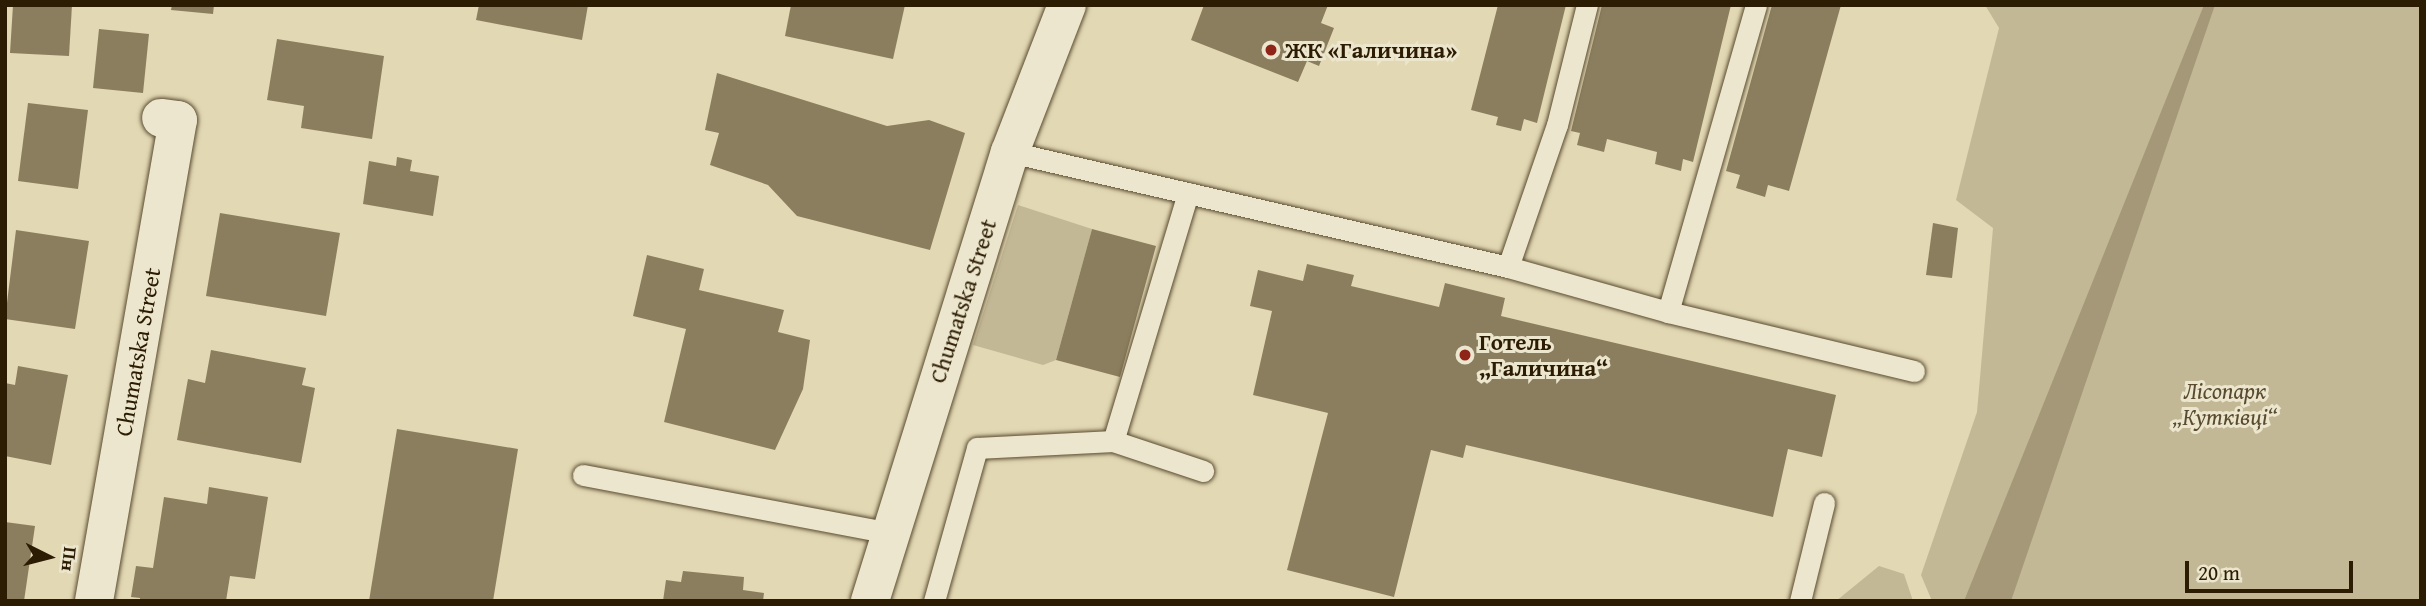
<!DOCTYPE html>
<meta charset="utf-8">
<style>
body{margin:0}
#map{position:relative;width:2426px;height:606px;overflow:hidden;background:#e2d8b4;font-family:"Gentium Book Plus",serif}
div>[style]{position:absolute}
.green>*{inset:0;background:#c3b896}
.water>*{inset:0;background:#a49878}
.building>*{inset:0;background:#8b7e5f}
.roads{filter:drop-shadow(0 0 2px #5a4b2f) drop-shadow(0 0 2px #5a4b2f)}
.service>*{height:21px;margin:-10.5px;padding:0 10.5px;transform-origin:10.5px;border-radius:10.5px;background:#ece6ce}
.minor>*{height:38px;margin:-19px;padding:0 19px;transform-origin:19px;border-radius:19px;background:#ece6ce}
.dots>*{width:19px;height:19px;translate:-50% -50%;box-sizing:border-box;border:4px solid #ece6ce;border-radius:50%}
span{translate:-50% -50%;white-space:nowrap;text-align:center;line-height:1.15;-webkit-text-stroke:6px #ece6ce;paint-order:stroke}
.poi-label{font-size:23px;color:#2c1c03;font-weight:700}
.left{translate:0 -50%;text-align:left}
.street-label{font-size:23px;color:#2c1c03}
.park-label{font-size:23px;color:#594b2f;font-style:italic}
.frame{position:absolute;inset:0;border:7px solid #2c1c03;pointer-events:none}
.north{position:absolute;left:14px;top:522px;width:70px;height:70px;-webkit-text-stroke:5px #ece6ce;paint-order:stroke;rotate:96deg;font-size:19px;font-weight:700;line-height:28px;text-align:center;color:#2c1c03}
.north::after{content:'';display:block;margin:auto;width:24px;height:32px;background:#2c1c03;clip-path:polygon(50% 0,100% 100%,50% 72%,0 100%)}
.scale{position:absolute;left:2185px;top:561px;width:168px;height:32px;box-sizing:border-box;border:4px solid #2c1c03;border-top:0;padding-left:9px;font-size:21px;line-height:24px;white-space:nowrap;color:#2c1c03;-webkit-text-stroke:5px #ece6ce;paint-order:stroke}
</style>
<div id="map">
<div class="green">
<div style="clip-path:polygon(1985px 5px,2421px 5px,2421px 601px,1932px 601px,1921px 575px,1977px 412px,1993px 228px,1956px 200px,1999px 28px)"></div>
<div style="clip-path:polygon(1018px 205px,1092px 229px,1056px 360px,1043px 365px,973px 345px)"></div>
<div style="clip-path:polygon(1879px 566px,1904px 574px,1913px 601px,1836px 601px)"></div>
</div>
<div class="water">
<div style="clip-path:polygon(2204px 5px,2215px 5px,2011px 601px,1964px 601px)"></div>
</div>
<div class="building">
<div style="clip-path:polygon(13px 5px,72px 5px,69px 56px,10px 53px)"></div>
<div style="clip-path:polygon(172px 5px,214px 5px,213px 14px,171px 10px)"></div>
<div style="clip-path:polygon(479px 5px,588px 5px,582px 40px,476px 20px)"></div>
<div style="clip-path:polygon(791px 5px,905px 5px,893px 59px,785px 36px)"></div>
<div style="clip-path:polygon(1204px 5px,1328px 5px,1321px 23px,1334px 28px,1319px 66px,1307px 61px,1298px 82px,1191px 40px)"></div>
<div style="clip-path:polygon(1498px 5px,1566px 5px,1537px 123px,1524px 119px,1521px 131px,1496px 125px,1498px 117px,1471px 110px)"></div>
<div style="clip-path:polygon(1602px 5px,1731px 5px,1693px 162px,1683px 159px,1681px 171px,1655px 164px,1657px 152px,1607px 139px,1604px 152px,1577px 145px,1580px 133px,1571px 131px)"></div>
<div style="clip-path:polygon(1772px 5px,1841px 5px,1789px 191px,1768px 185px,1765px 197px,1736px 188px,1740px 175px,1726px 171px)"></div>
<div style="clip-path:polygon(99px 29px,149px 34px,143px 93px,93px 88px)"></div>
<div style="clip-path:polygon(277px 39px,384px 56px,372px 139px,301px 128px,304px 106px,267px 100px)"></div>
<div style="clip-path:polygon(717px 73px,887px 126px,929px 120px,965px 133px,930px 250px,797px 216px,768px 185px,710px 165px,719px 133px,705px 130px)"></div>
<div style="clip-path:polygon(28px 103px,88px 110px,78px 189px,18px 181px)"></div>
<div style="clip-path:polygon(397px 157px,412px 160px,410px 171px,439px 176px,433px 216px,363px 204px,369px 161px,396px 166px)"></div>
<div style="clip-path:polygon(220px 213px,340px 233px,326px 316px,206px 296px)"></div>
<div style="clip-path:polygon(1933px 223px,1958px 228px,1952px 278px,1926px 275px)"></div>
<div style="clip-path:polygon(1092px 229px,1156px 246px,1120px 377px,1056px 360px)"></div>
<div style="clip-path:polygon(16px 230px,89px 241px,75px 329px,5px 319px)"></div>
<div style="clip-path:polygon(647px 255px,704px 269px,699px 290px,784px 310px,778px 332px,810px 340px,803px 389px,775px 450px,664px 422px,686px 329px,633px 316px)"></div>
<div style="clip-path:polygon(1307px 264px,1354px 275px,1351px 286px,1439px 307px,1445px 283px,1505px 298px,1501px 316px,1836px 395px,1822px 457px,1788px 449px,1773px 517px,1466px 445px,1463px 458px,1431px 450px,1394px 597px,1287px 570px,1328px 413px,1253px 395px,1272px 311px,1250px 306px,1258px 270px,1303px 281px)"></div>
<div style="clip-path:polygon(211px 350px,306px 368px,302px 385px,315px 388px,301px 463px,177px 440px,188px 379px,205px 383px)"></div>
<div style="clip-path:polygon(18px 366px,68px 375px,51px 465px,5px 456px,5px 383px,15px 385px)"></div>
<div style="clip-path:polygon(397px 429px,518px 449px,493px 601px,369px 601px)"></div>
<div style="clip-path:polygon(209px 487px,268px 497px,255px 579px,230px 576px,226px 601px,140px 601px,140px 598px,131px 597px,136px 566px,153px 568px,164px 497px,207px 504px)"></div>
<div style="clip-path:polygon(5px 522px,35px 526px,24px 601px,5px 601px)"></div>
<div style="clip-path:polygon(683px 571px,744px 577px,743px 590px,764px 593px,763px 601px,663px 601px,666px 580px,681px 582px)"></div>
</div>
<div class="roads">
<div class="service">
<div style="left:1010px;top:152px;width:511px;rotate:13deg"></div>
<div style="left:1508px;top:267px;width:166px;rotate:15.7deg"></div>
<div style="left:1668px;top:312px;width:319px;rotate:-74deg"></div>
<div style="left:1188px;top:193px;width:259px;rotate:106.8deg"></div>
<div style="left:1113px;top:441px;width:95px;rotate:18.4deg"></div>
<div style="left:1508px;top:267px;width:150px;rotate:-71deg"></div>
<div style="left:1557px;top:125px;width:124px;rotate:-76deg"></div>
<div style="left:1668px;top:312px;width:253px;rotate:13.5deg"></div>
<div style="left:583px;top:475px;width:311px;rotate:10.7deg"></div>
<div style="left:934px;top:601px;width:159px;rotate:-74.3deg"></div>
<div style="left:977px;top:448px;width:136px;rotate:-2.9deg"></div>
<div style="left:1800px;top:601px;width:101px;rotate:-76.2deg"></div>
</div>
<div class="minor">
<div style="left:94px;top:601px;width:488px;rotate:-80.1deg"></div>
<div style="left:178px;top:120px;width:17px;rotate:-173deg"></div>
<div style="left:870px;top:601px;width:470px;rotate:-72.7deg"></div>
<div style="left:1010px;top:152px;width:158px;rotate:-68.8deg"></div>
</div>
</div>
<div class="dots">
<div style="left:1271px;top:50px;background:#8f2418"></div>
<div style="left:1465px;top:355px;background:#8f2418"></div>
</div>
<div class="poi-label">
<span class="left" style="left:1285px;top:50px">ЖК «Галичина»</span>
<span class="left" style="left:1479px;top:355px">Готель<br>„Галичина“</span>
</div>
<div class="street-label">
<span style="left:963px;top:301px;rotate:-72deg">Chumatska Street</span>
<span style="left:138px;top:352px;rotate:-80deg">Chumatska Street</span>
</div>
<div class="park-label">
<span style="left:2225px;top:404px">Лісопарк<br>„Кутківці“</span>
</div>
<div class="frame"></div>
<div class="north">Пн</div>
<div class="scale">20 m</div>
</div>
